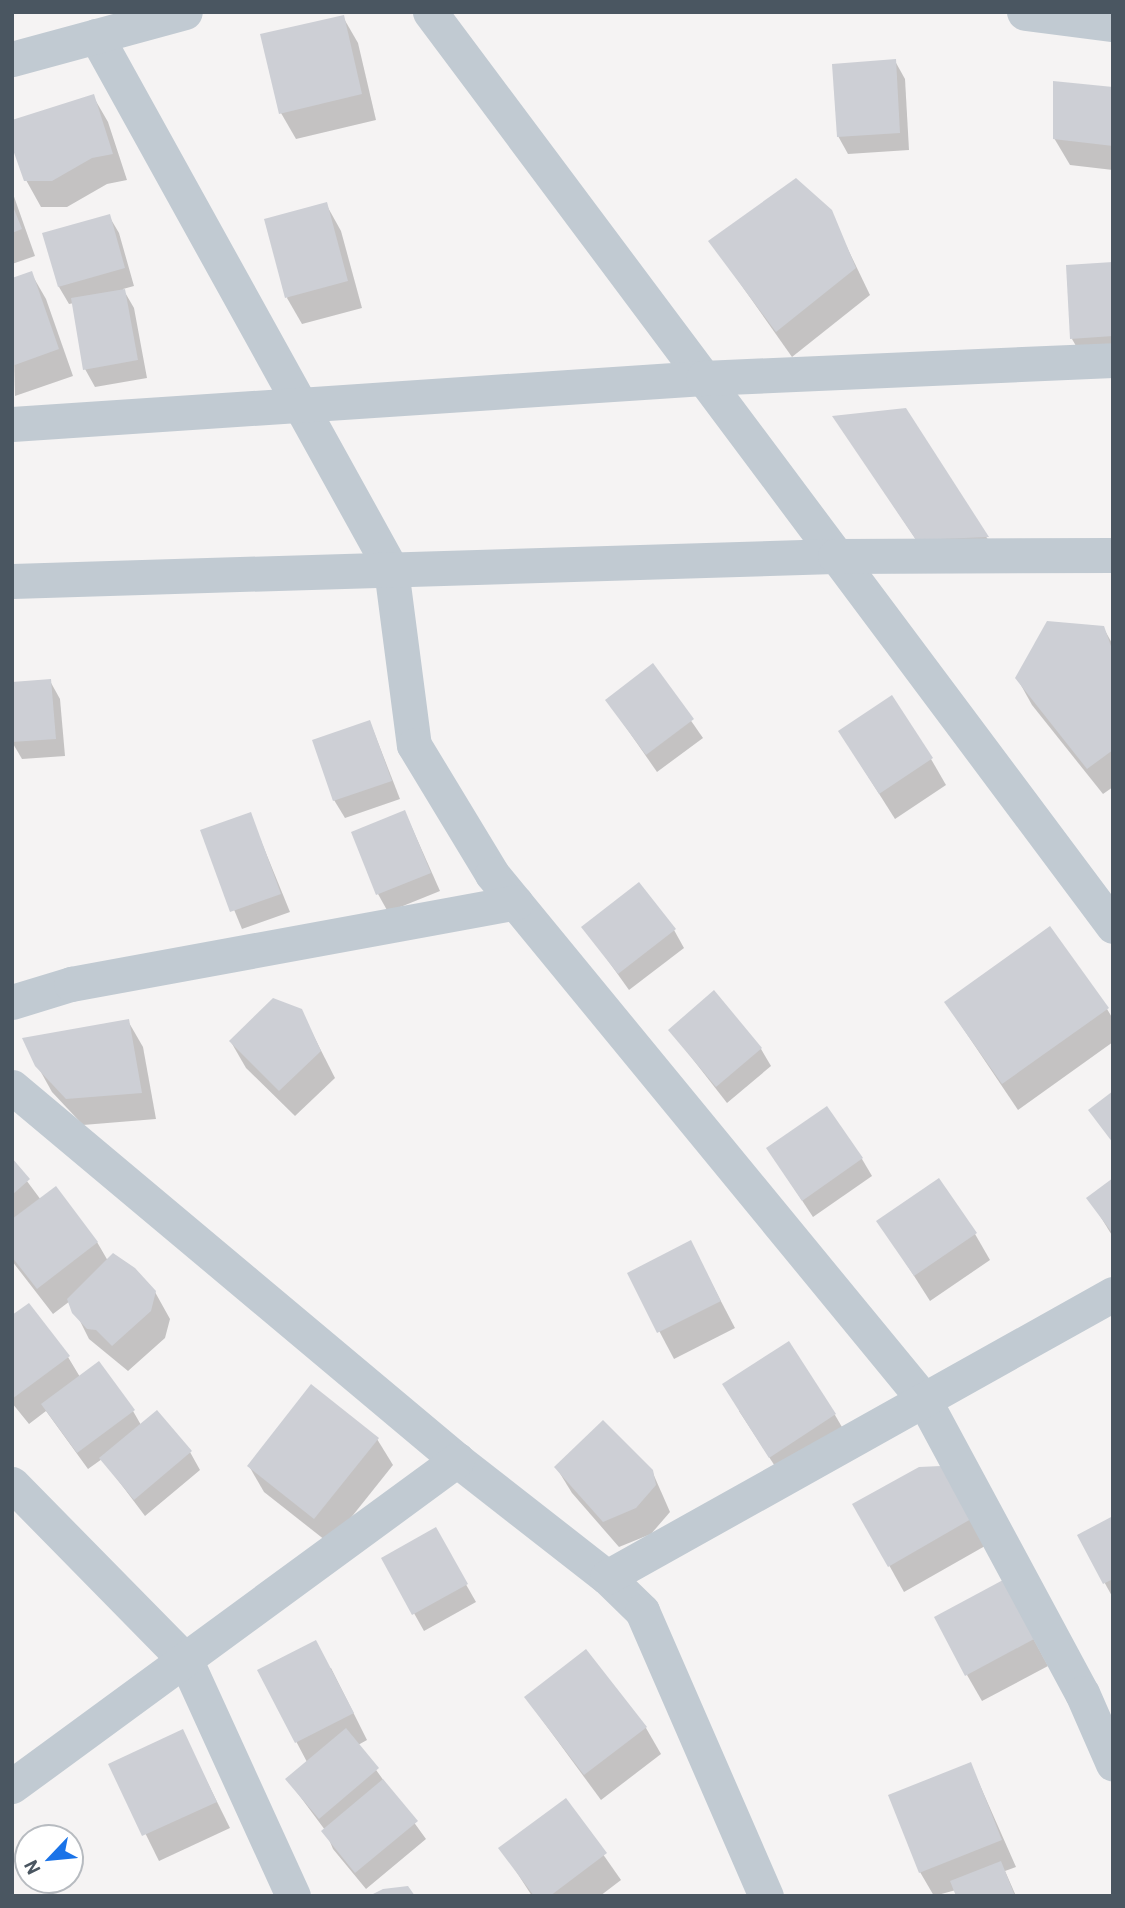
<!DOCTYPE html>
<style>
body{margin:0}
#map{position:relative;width:1125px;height:1908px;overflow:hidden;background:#f5f3f3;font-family:Barlow,sans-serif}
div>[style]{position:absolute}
.shadow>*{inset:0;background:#0003}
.building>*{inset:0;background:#cdcfd5}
.minor>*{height:35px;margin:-17.5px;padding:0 17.5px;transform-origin:17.5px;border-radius:17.5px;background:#c1cad2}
.tertiary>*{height:38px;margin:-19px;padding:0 19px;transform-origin:19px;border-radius:19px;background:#c1cad2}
span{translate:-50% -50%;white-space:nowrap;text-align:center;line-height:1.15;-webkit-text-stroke:5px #fff;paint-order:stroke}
.frame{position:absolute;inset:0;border:14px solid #4a5661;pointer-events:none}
.north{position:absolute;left:14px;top:1824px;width:70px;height:70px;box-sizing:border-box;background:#fff;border:2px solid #b7bbc0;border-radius:50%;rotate:244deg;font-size:19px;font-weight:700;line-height:28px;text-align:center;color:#4a5661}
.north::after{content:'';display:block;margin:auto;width:24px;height:32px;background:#1a73e8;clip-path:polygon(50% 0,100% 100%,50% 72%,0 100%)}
</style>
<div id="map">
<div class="shadow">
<div style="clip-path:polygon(343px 17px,358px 43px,376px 120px,296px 139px,281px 113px)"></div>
<div style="clip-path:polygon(895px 61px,905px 79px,909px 150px,848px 154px,838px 136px)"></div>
<div style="clip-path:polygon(1113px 88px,1113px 170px,1070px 165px,1054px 138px)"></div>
<div style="clip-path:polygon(93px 96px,108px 122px,127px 180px,107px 184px,67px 207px,41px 207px,26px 180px)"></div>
<div style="clip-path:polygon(12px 191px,35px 256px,12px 264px)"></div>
<div style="clip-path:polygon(326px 204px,341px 231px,362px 308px,302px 324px,287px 298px)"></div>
<div style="clip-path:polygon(830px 212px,870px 295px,792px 357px,711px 242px)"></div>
<div style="clip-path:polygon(109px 216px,119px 233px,134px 286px,123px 289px,134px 308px,147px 378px,95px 387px,85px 369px,74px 303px,69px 304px,59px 287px,44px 234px)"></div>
<div style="clip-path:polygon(1113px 264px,1113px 363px,1087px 365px,1072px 339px)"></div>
<div style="clip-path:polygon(31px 273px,46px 299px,73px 376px,15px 396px,12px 279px)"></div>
<div style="clip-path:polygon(906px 410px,987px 538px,1002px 563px,933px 565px,835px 418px)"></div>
<div style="clip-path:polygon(1103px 627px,1113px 645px,1113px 787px,1103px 794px,1032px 705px,1017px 678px)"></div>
<div style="clip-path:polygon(653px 666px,703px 738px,657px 772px,607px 700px)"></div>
<div style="clip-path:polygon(50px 681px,60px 699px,65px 756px,22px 759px,12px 742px,12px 684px)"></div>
<div style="clip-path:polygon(370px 722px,400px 799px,345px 818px,334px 800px)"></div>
<div style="clip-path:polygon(840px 732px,931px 759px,946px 785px,895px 819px)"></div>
<div style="clip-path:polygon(405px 812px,440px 891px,388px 912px,378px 894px)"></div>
<div style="clip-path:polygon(250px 814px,290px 912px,242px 929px,202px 832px)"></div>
<div style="clip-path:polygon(584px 927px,674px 930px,684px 948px,629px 990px)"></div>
<div style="clip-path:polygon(946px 1003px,1107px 1009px,1113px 1019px,1113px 1042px,1018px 1110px)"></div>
<div style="clip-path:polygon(301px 1011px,335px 1078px,295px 1116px,246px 1068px,231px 1042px)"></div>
<div style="clip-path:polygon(128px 1021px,143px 1047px,156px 1119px,83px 1125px,52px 1092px,37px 1065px)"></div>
<div style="clip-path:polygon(670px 1030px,761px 1049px,771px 1066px,727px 1103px)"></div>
<div style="clip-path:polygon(768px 1149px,862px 1159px,872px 1176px,813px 1217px)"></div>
<div style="clip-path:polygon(12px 1161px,41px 1200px,97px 1242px,108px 1261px,155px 1292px,170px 1319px,165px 1338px,128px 1371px,89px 1339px,70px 1301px,53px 1314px,12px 1261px)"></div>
<div style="clip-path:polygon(1113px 1180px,1113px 1237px,1089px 1198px)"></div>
<div style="clip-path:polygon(879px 1221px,975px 1234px,990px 1260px,930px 1301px)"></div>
<div style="clip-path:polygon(690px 1242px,735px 1328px,674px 1359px,629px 1274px)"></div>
<div style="clip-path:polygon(12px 1318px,68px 1357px,80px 1377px,133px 1411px,141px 1425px,190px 1452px,200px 1470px,145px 1516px,102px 1459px,88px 1469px,46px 1411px,29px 1424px,12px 1403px)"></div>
<div style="clip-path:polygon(739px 1411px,835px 1415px,850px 1441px,786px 1483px)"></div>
<div style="clip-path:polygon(377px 1439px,393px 1465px,330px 1544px,264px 1492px,249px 1466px)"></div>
<div style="clip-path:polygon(556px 1467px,652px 1471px,670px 1512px,651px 1534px,619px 1547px,572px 1493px)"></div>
<div style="clip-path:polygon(940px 1467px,985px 1546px,904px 1592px,855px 1504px)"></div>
<div style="clip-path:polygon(1113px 1518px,1113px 1598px,1079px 1536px)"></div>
<div style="clip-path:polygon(435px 1530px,476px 1602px,424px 1631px,383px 1558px)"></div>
<div style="clip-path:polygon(1003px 1582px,1048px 1666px,982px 1701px,967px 1675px)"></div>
<div style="clip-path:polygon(331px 1668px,367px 1740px,358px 1745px,426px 1839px,366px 1889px,333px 1849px,325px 1830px,287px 1779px,307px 1762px,259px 1671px)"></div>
<div style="clip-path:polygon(526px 1698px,646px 1728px,661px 1754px,601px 1800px)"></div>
<div style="clip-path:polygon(182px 1731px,230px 1828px,159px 1861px,111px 1764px)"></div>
<div style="clip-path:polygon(971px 1765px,1016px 1867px,1005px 1871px,1016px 1896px,958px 1896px,956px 1890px,934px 1896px,920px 1872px)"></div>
<div style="clip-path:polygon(565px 1800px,621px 1880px,600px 1896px,532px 1896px,501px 1848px)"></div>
</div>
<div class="building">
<div style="clip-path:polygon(344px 15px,362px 94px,279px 114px,260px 34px)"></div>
<div style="clip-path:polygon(896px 59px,900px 133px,837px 137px,832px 64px)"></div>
<div style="clip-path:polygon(1053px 81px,1113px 87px,1113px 146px,1053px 139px)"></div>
<div style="clip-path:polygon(94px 94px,113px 154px,92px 158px,52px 181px,24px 181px,12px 147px,12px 120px)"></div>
<div style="clip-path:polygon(796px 178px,832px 210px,856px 268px,776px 332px,708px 241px)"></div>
<div style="clip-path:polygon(327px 202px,348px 281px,285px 298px,264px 219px)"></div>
<div style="clip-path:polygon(12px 204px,22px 229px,12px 233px)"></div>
<div style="clip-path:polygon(110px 214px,125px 268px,58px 287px,42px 233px)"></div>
<div style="clip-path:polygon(1113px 262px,1113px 336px,1070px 339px,1066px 265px)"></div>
<div style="clip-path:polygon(32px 271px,59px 349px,12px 366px,12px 278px)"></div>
<div style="clip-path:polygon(125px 289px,138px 360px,83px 370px,71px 298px)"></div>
<div style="clip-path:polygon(906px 408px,989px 537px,916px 540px,832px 416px)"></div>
<div style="clip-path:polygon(1047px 621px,1104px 626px,1113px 652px,1113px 750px,1087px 769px,1015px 678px)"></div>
<div style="clip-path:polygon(653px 663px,694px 719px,646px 755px,605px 700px)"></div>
<div style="clip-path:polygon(51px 679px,56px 739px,12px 742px,12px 682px)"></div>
<div style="clip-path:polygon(892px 695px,933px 758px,879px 794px,838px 731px)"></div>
<div style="clip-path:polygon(370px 720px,392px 781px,333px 801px,312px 740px)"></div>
<div style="clip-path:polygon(405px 810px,431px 873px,376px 895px,351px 832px)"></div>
<div style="clip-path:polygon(251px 812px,281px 894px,230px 912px,200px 830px)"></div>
<div style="clip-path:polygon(639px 882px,676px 929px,618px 974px,581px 927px)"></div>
<div style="clip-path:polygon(1050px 926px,1109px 1008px,1002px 1084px,944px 1002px)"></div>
<div style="clip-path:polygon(714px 990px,762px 1048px,716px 1087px,668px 1030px)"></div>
<div style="clip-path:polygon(273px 998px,302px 1009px,321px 1051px,279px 1091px,229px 1041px)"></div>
<div style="clip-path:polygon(129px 1019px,142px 1093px,66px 1099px,35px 1066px,22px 1038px)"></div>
<div style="clip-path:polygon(1113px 1091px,1113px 1143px,1088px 1110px)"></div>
<div style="clip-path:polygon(827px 1106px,863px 1158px,802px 1201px,766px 1148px)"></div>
<div style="clip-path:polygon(12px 1158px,30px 1179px,12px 1195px)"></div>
<div style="clip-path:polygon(939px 1178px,977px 1233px,914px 1276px,876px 1221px)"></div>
<div style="clip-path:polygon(1113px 1178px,1113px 1234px,1086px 1198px)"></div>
<div style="clip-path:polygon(56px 1186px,98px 1242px,37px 1289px,12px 1257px,12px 1219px)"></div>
<div style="clip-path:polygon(691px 1240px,721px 1301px,657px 1333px,627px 1273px)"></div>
<div style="clip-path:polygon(113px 1253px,135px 1268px,156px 1291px,151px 1311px,112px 1346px,96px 1330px,87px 1329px,72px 1313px,67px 1299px)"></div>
<div style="clip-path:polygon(29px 1303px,70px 1356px,12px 1399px,12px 1315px)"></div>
<div style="clip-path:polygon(789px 1341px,836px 1414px,769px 1458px,722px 1384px)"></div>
<div style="clip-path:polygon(99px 1361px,135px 1410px,77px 1453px,41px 1404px)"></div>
<div style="clip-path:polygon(311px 1384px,379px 1438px,314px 1519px,247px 1466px)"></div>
<div style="clip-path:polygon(157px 1410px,192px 1451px,134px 1500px,99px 1458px)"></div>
<div style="clip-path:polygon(603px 1420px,653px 1470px,656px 1485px,636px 1508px,603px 1522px,554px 1467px)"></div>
<div style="clip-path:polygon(941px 1466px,971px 1519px,888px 1567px,852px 1504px,919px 1467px)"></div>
<div style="clip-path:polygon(1113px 1516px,1113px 1579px,1103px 1584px,1077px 1535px)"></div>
<div style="clip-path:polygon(436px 1527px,468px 1584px,412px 1615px,381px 1558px)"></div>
<div style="clip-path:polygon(1003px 1580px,1034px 1639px,965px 1676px,934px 1617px)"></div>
<div style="clip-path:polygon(316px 1640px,354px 1713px,295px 1743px,257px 1670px)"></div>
<div style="clip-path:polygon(586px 1649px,647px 1727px,584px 1775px,524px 1697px)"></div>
<div style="clip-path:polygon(346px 1728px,379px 1768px,319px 1819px,285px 1779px)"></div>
<div style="clip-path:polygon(183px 1729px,217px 1802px,142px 1836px,108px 1764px)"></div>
<div style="clip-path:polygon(971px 1762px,1002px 1840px,919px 1873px,888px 1795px)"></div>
<div style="clip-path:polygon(383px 1779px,418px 1821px,355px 1873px,321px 1831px)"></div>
<div style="clip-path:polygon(566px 1798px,607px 1853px,550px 1896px,534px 1896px,498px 1848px)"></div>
<div style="clip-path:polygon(1001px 1861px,1015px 1896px,956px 1896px,950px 1881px)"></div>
<div style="clip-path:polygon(408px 1886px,415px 1896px,369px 1896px,383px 1889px)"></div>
</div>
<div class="minor">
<div style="left:430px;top:12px;width:1141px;rotate:53.23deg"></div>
<div style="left:96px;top:36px;width:609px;rotate:61.04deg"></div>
<div style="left:391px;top:569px;width:177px;rotate:82.6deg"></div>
<div style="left:414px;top:745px;width:151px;rotate:58.8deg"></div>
<div style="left:492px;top:874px;width:681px;rotate:50.6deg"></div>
<div style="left:924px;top:1400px;width:333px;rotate:61.7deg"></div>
<div style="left:1082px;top:1693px;width:77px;rotate:66.4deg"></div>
<div style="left:12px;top:59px;width:179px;rotate:-15.2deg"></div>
<div style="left:12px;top:424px;width:693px;rotate:-3.81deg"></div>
<div style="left:703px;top:378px;width:410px;rotate:-2.5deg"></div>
<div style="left:12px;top:581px;width:823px;rotate:-1.74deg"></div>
<div style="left:835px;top:556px;width:278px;rotate:-0.2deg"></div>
<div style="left:12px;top:1002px;width:62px;rotate:-17deg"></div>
<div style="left:71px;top:984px;width:452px;rotate:-10.4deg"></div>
<div style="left:12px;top:1087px;width:581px;rotate:39.97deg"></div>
<div style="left:457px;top:1460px;width:190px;rotate:38deg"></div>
<div style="left:607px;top:1577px;width:49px;rotate:44.2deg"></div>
<div style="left:642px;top:1611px;width:311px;rotate:66.5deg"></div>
<div style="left:12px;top:1484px;width:248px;rotate:45.5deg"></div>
<div style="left:186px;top:1661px;width:258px;rotate:65.5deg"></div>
<div style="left:607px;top:1577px;width:580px;rotate:-29.22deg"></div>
<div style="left:12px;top:1786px;width:552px;rotate:-36.23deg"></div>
</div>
<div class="tertiary">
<div style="left:1026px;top:12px;width:88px;rotate:7.2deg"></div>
</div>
<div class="frame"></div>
<div class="north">N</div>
</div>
